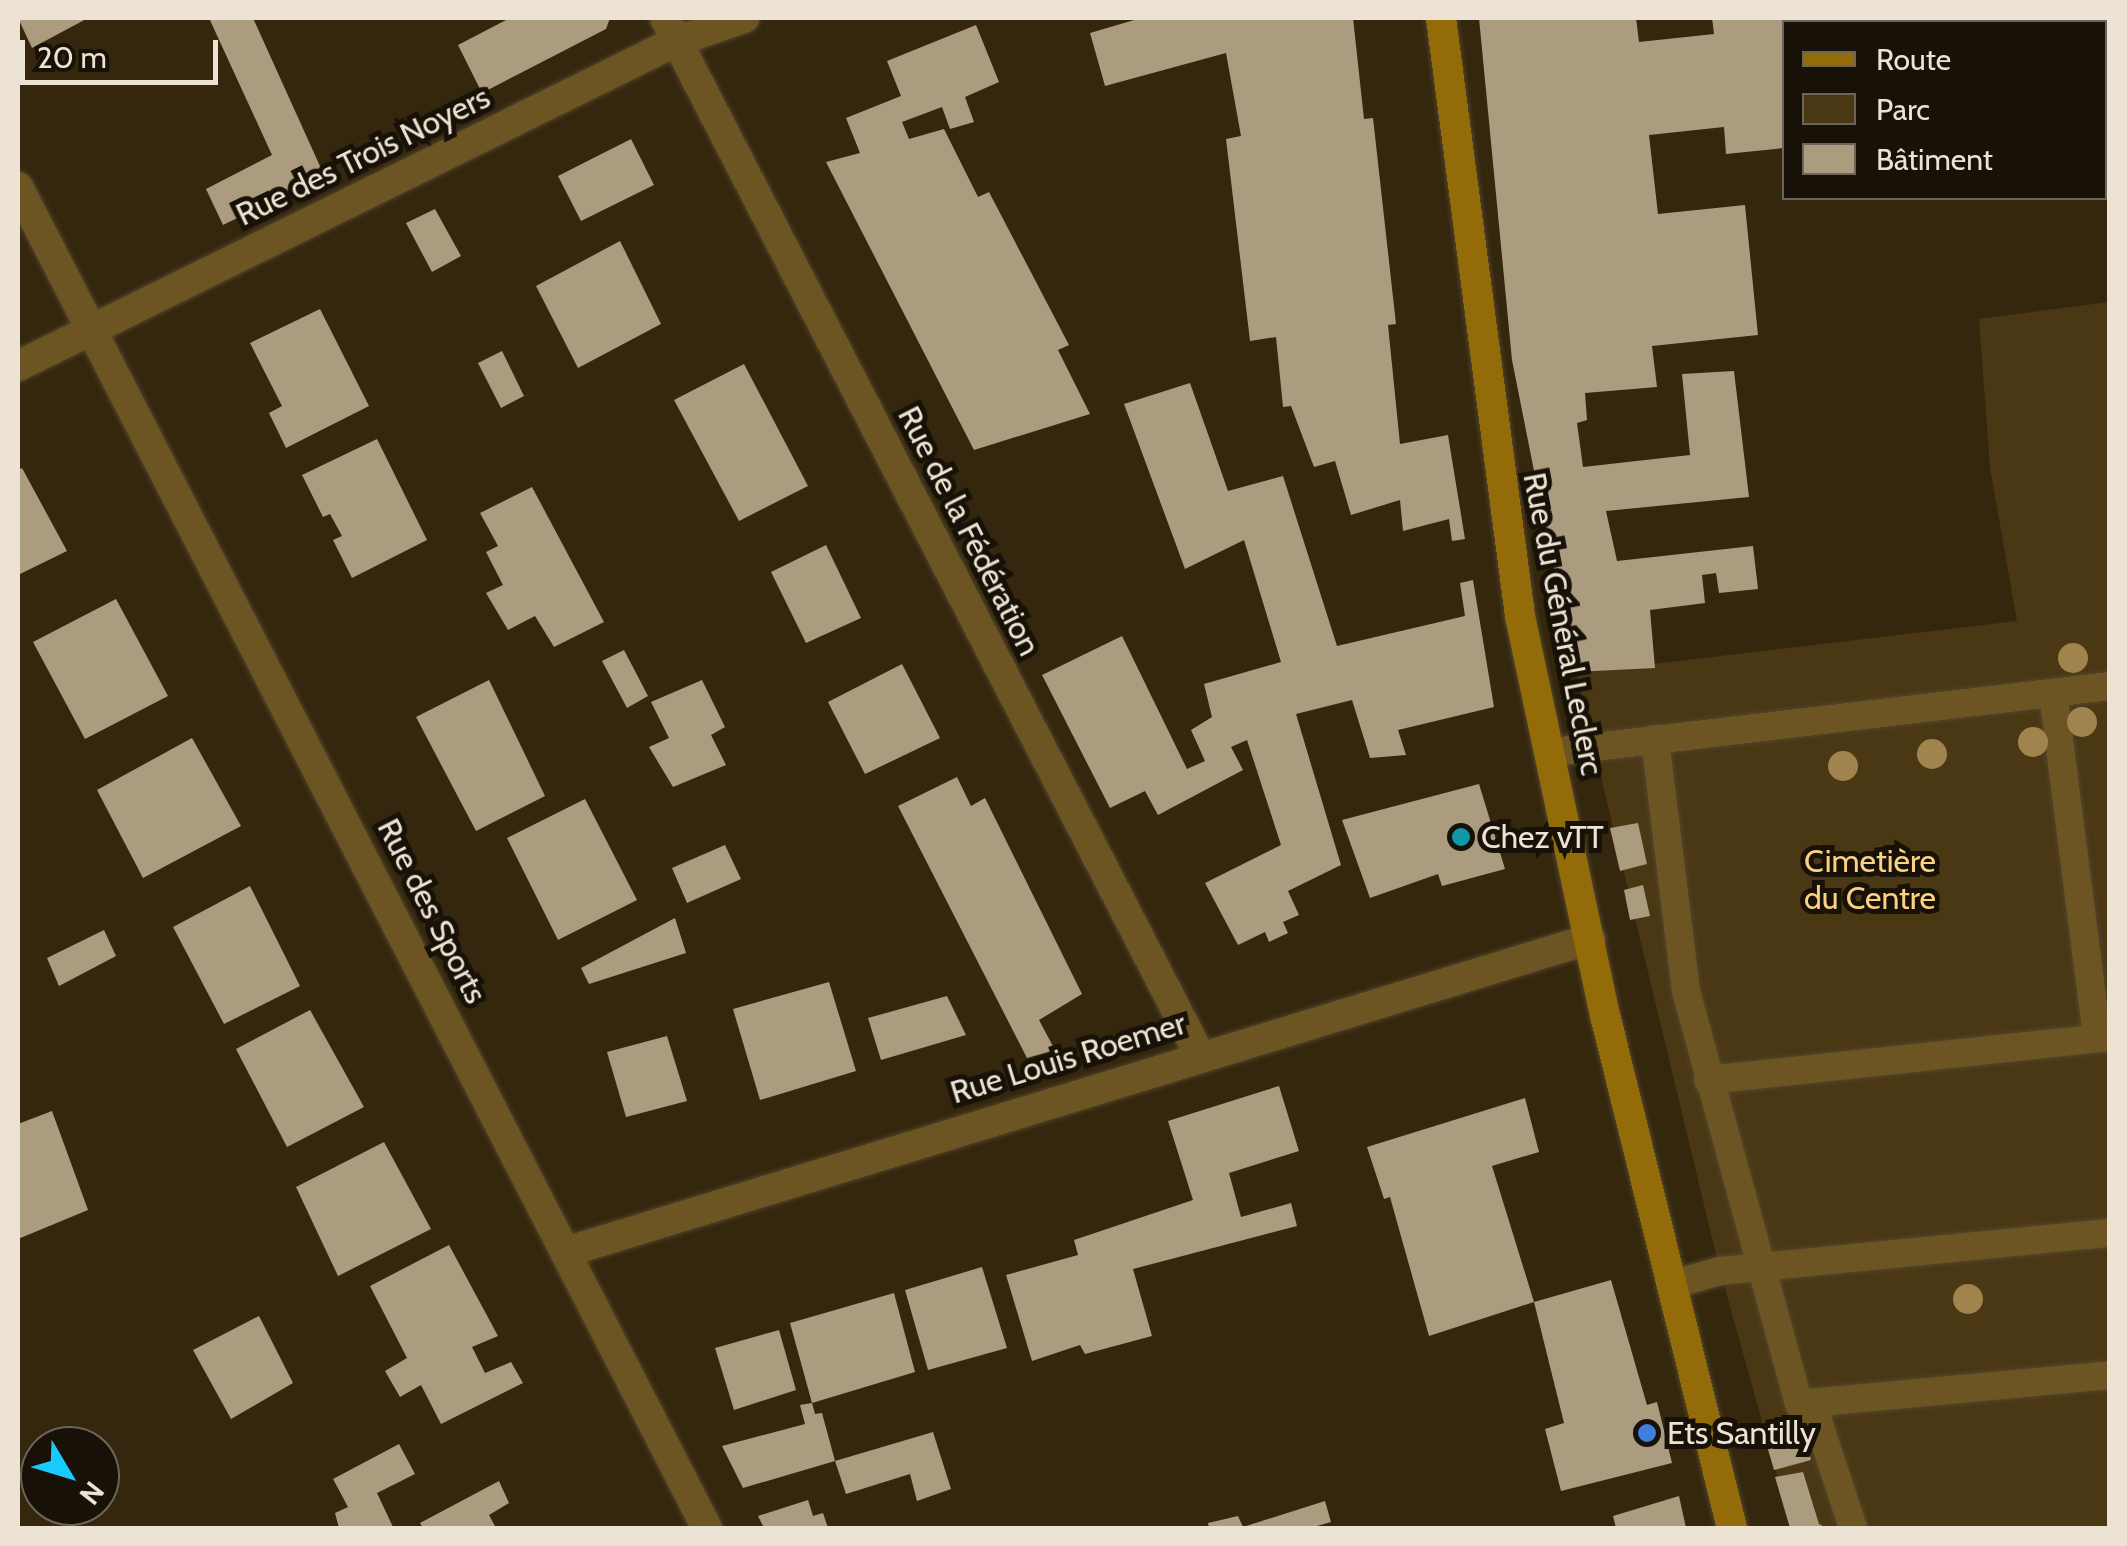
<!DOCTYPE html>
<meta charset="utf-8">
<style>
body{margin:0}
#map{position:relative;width:2127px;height:1546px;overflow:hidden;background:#34270d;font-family:Cabin,sans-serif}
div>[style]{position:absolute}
.green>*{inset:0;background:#4a3814}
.building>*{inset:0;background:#ac9c7f}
.roads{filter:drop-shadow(0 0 2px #51452d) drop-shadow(0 0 2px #51452d)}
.lane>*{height:28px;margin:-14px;padding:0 14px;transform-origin:14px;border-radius:14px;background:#6d5523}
.street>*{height:30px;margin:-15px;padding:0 15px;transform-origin:15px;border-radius:15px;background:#6d5523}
.secondary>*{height:30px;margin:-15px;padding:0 15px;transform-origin:15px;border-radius:15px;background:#936c09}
.trees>*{width:30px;height:30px;margin:-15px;border-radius:50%;background:#a1844d}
.dots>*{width:28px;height:28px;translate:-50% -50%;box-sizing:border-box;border:5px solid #171107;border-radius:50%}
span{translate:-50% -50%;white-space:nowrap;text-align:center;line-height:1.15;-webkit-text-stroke:10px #171107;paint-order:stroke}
.street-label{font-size:32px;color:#ece3d4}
.poi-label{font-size:32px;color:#ece3d4}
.left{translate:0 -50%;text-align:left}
.park-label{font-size:32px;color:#fbd182}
.frame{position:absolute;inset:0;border:20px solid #ece3d4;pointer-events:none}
.legend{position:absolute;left:1782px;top:20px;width:325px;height:180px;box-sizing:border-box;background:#171107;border:2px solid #6c6559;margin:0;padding:12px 18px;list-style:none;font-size:30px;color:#ece3d4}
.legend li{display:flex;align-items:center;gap:20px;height:50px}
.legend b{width:50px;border:2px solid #6c6559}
.north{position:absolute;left:20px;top:1426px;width:100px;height:100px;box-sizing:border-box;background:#171107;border:2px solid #6c6559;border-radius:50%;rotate:128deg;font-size:28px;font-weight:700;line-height:40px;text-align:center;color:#ece3d4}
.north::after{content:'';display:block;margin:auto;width:35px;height:45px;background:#1bcafc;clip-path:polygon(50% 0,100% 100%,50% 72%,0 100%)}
.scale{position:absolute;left:20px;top:40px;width:198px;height:45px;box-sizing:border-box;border:5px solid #ece3d4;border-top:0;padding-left:12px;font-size:30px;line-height:35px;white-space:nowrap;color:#ece3d4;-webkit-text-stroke:8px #171107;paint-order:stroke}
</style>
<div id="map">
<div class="green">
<div style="clip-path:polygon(2109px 302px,2109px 1528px,1792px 1528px,1720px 1271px,1576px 673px,2017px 621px,1990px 468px,1979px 319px)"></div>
</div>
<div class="building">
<div style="clip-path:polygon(18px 18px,88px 18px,32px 48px)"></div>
<div style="clip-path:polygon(209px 18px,253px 18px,324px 175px,223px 225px,206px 189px,272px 155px)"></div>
<div style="clip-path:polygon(510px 18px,610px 18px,606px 29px,482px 93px,458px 45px)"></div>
<div style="clip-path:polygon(1141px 18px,1353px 18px,1364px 119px,1373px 118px,1396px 324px,1388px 325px,1400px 444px,1448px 435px,1465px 539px,1452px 541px,1449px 519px,1403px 531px,1400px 500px,1351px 515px,1335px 461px,1314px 467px,1291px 406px,1283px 407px,1276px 337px,1250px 341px,1226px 139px,1241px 136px,1226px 53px,1105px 86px,1090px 33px)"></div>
<div style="clip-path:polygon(1479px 18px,1636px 18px,1639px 42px,1714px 34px,1712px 18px,1801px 18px,1784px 22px,1784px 148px,1726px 154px,1724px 127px,1649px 135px,1658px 214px,1745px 205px,1758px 335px,1652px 346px,1657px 387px,1585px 393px,1587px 420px,1577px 423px,1583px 467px,1690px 455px,1682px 374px,1734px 371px,1749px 497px,1606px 511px,1617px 561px,1753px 546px,1758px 589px,1719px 593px,1716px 573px,1702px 575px,1705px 603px,1650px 610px,1655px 668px,1574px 672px,1512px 360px)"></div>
<div style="clip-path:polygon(976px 25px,999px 82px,965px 97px,974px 122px,950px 129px,942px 107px,902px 122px,909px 139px,944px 129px,978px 197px,989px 192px,1069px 345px,1058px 350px,1090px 414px,974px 450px,826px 162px,860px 153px,846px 118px,901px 96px,887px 61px)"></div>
<div style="clip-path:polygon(2110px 51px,2110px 182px,2104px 182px,2104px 52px)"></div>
<div style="clip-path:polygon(631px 139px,654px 185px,581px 221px,558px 176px)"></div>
<div style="clip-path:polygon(435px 209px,461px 256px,432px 272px,406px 223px)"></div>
<div style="clip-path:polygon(620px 241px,661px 324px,578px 368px,536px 286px)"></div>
<div style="clip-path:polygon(320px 309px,369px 406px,286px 448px,269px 413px,282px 406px,250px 343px)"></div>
<div style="clip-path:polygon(502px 351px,524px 396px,501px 408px,478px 363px)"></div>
<div style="clip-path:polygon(744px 364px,808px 486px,739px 521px,674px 400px)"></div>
<div style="clip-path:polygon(1190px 383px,1228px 491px,1283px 476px,1337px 646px,1465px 616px,1460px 583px,1473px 580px,1494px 707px,1398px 730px,1406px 755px,1370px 758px,1352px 700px,1296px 714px,1341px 865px,1288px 891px,1299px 915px,1283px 922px,1288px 933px,1269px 942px,1265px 932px,1238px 945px,1205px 883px,1281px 845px,1247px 740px,1231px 747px,1243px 770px,1158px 815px,1145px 791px,1110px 808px,1042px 675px,1122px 636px,1187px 769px,1205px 761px,1191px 730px,1212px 717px,1204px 684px,1281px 662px,1244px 540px,1185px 569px,1124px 404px)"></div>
<div style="clip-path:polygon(377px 439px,427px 540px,352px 578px,333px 540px,342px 536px,330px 514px,323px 517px,302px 475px)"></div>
<div style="clip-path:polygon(22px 468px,67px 551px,18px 575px,18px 470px)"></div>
<div style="clip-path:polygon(532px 487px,604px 622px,554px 647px,535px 616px,508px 630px,486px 593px,503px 585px,486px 552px,498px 546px,480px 513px)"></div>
<div style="clip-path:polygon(826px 545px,861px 618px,806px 643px,771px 572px)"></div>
<div style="clip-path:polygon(116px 599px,168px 696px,85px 739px,33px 642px)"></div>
<div style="clip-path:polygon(624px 650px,648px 696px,627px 708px,602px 661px)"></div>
<div style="clip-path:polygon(902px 664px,940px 738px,865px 774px,828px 702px)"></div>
<div style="clip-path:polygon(489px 680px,545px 796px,476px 831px,416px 717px)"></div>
<div style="clip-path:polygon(702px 680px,725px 727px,711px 735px,726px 765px,673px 787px,649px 747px,669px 738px,651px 702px)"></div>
<div style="clip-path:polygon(192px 738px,241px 826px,143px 878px,97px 790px)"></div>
<div style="clip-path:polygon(957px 777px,971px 806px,985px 798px,1082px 994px,1039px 1020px,1055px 1050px,1027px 1058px,898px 806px)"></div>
<div style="clip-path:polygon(1479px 784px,1505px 869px,1442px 886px,1438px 874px,1370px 898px,1342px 820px)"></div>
<div style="clip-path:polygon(585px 799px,637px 900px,558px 940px,507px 838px)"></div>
<div style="clip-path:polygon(1638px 823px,1647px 864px,1620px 871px,1610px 828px)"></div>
<div style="clip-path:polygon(725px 845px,741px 879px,687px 903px,672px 868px)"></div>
<div style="clip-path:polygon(1643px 885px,1650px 916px,1630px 920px,1624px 890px)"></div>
<div style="clip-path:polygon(250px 886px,300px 986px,224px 1024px,173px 927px)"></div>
<div style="clip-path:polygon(675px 918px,686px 953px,589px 984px,581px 968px)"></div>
<div style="clip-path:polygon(104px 930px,116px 956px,59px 986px,47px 958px)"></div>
<div style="clip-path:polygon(829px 982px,856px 1071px,760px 1100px,733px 1009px)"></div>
<div style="clip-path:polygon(947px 996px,966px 1035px,881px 1060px,868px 1018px)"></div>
<div style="clip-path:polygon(310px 1010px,364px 1107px,287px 1147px,236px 1049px)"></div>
<div style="clip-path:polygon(667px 1036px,687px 1101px,626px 1117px,607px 1052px)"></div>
<div style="clip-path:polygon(1279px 1086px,1299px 1151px,1229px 1173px,1241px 1217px,1291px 1203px,1297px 1226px,1133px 1269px,1152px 1336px,1085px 1354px,1080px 1345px,1032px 1361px,1006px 1275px,1078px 1255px,1074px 1240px,1193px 1200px,1168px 1121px)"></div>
<div style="clip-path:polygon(1525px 1098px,1539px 1152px,1492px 1166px,1534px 1302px,1611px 1280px,1647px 1405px,1657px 1402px,1672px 1463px,1561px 1491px,1545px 1429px,1564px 1423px,1534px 1302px,1429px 1336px,1390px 1197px,1384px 1199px,1367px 1147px)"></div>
<div style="clip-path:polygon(52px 1111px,88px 1210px,18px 1239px,18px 1124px)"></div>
<div style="clip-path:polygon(384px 1142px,431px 1229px,338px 1276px,296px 1187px)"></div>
<div style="clip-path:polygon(449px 1245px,498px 1336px,472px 1347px,485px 1373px,511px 1362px,523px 1383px,441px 1424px,421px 1385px,400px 1397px,385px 1371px,407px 1358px,370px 1286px)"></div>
<div style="clip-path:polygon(982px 1267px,1007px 1348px,928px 1370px,905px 1290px)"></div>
<div style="clip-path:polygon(894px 1293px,915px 1372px,812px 1403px,790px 1323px)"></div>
<div style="clip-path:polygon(259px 1316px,293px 1383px,231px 1419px,193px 1350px)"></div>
<div style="clip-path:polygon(779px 1330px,796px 1390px,734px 1410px,715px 1348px)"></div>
<div style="clip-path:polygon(812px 1403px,815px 1414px,822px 1413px,835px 1461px,743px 1488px,722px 1446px,805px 1424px,800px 1405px)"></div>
<div style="clip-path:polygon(1803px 1428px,1811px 1460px,1774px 1470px,1765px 1439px)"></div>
<div style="clip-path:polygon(933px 1432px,951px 1489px,917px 1501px,910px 1474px,846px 1494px,835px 1461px)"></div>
<div style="clip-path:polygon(399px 1444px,415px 1474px,377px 1493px,393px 1527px,339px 1528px,335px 1513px,348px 1507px,333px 1479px)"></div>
<div style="clip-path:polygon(1803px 1472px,1819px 1524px,1826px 1528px,1790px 1528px,1775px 1477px)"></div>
<div style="clip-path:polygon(499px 1481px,509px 1503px,489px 1515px,496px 1528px,423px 1528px,420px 1523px)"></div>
<div style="clip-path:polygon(1679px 1496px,1686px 1528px,1616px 1528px,1613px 1516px)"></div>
<div style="clip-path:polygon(808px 1500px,813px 1516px,823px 1513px,828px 1528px,764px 1528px,758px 1516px)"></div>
<div style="clip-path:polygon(1325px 1501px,1331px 1522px,1310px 1528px,1209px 1528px,1208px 1523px,1238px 1516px,1243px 1527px)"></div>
</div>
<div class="roads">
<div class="lane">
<div style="left:2053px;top:693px;width:348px;rotate:82.7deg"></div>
<div style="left:1655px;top:739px;width:254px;rotate:83deg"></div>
<div style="left:1686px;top:991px;width:428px;rotate:74.7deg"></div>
<div style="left:1799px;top:1404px;width:312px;rotate:-5.3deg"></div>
<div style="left:1553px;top:752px;width:561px;rotate:-6.76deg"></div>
<div style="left:1708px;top:1080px;width:404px;rotate:-6.1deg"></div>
<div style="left:1674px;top:1284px;width:48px;rotate:-15.8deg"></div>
<div style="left:1720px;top:1271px;width:392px;rotate:-5.6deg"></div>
<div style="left:1812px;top:1403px;width:132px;rotate:71.8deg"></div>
</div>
<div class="street">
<div style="left:665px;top:18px;width:1166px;rotate:62.73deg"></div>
<div style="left:18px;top:187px;width:1508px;rotate:62.81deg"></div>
<div style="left:18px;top:366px;width:735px;rotate:-26.25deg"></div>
<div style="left:677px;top:41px;width:71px;rotate:-18.9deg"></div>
<div style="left:569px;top:1251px;width:1068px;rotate:-16.99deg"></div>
</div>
<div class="secondary">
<div style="left:1441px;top:18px;width:603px;rotate:82.47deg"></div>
<div style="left:1520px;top:616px;width:412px;rotate:78deg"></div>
<div style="left:1606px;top:1019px;width:524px;rotate:76.1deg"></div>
</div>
</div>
<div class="trees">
<div style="left:2073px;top:658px"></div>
<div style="left:2082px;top:722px"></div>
<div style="left:2033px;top:742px"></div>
<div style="left:1932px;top:754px"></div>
<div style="left:1843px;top:766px"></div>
<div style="left:1968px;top:1299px"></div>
</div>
<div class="dots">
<div style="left:1461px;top:837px;background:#0f9aa8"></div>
<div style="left:1647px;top:1433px;background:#3f7fe0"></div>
</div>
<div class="street-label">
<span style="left:363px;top:156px;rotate:-26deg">Rue des Trois Noyers</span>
<span style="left:969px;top:531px;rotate:63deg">Rue de la Fédération</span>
<span style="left:1563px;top:624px;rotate:79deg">Rue du Général Leclerc</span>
<span style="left:432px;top:911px;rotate:63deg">Rue des Sports</span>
<span style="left:1068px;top:1058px;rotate:-17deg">Rue Louis Roemer</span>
</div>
<div class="poi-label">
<span class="left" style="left:1481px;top:837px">Chez vTT</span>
<span class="left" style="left:1667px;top:1433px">Ets Santilly</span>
</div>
<div class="park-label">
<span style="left:1870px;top:880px">Cimetière<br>du Centre</span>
</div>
<div class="frame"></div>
<ul class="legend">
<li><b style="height:12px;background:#936c09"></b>Route</li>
<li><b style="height:28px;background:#4a3814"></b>Parc</li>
<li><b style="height:28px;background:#ac9c7f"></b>Bâtiment</li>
</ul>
<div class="north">N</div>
<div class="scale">20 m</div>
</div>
